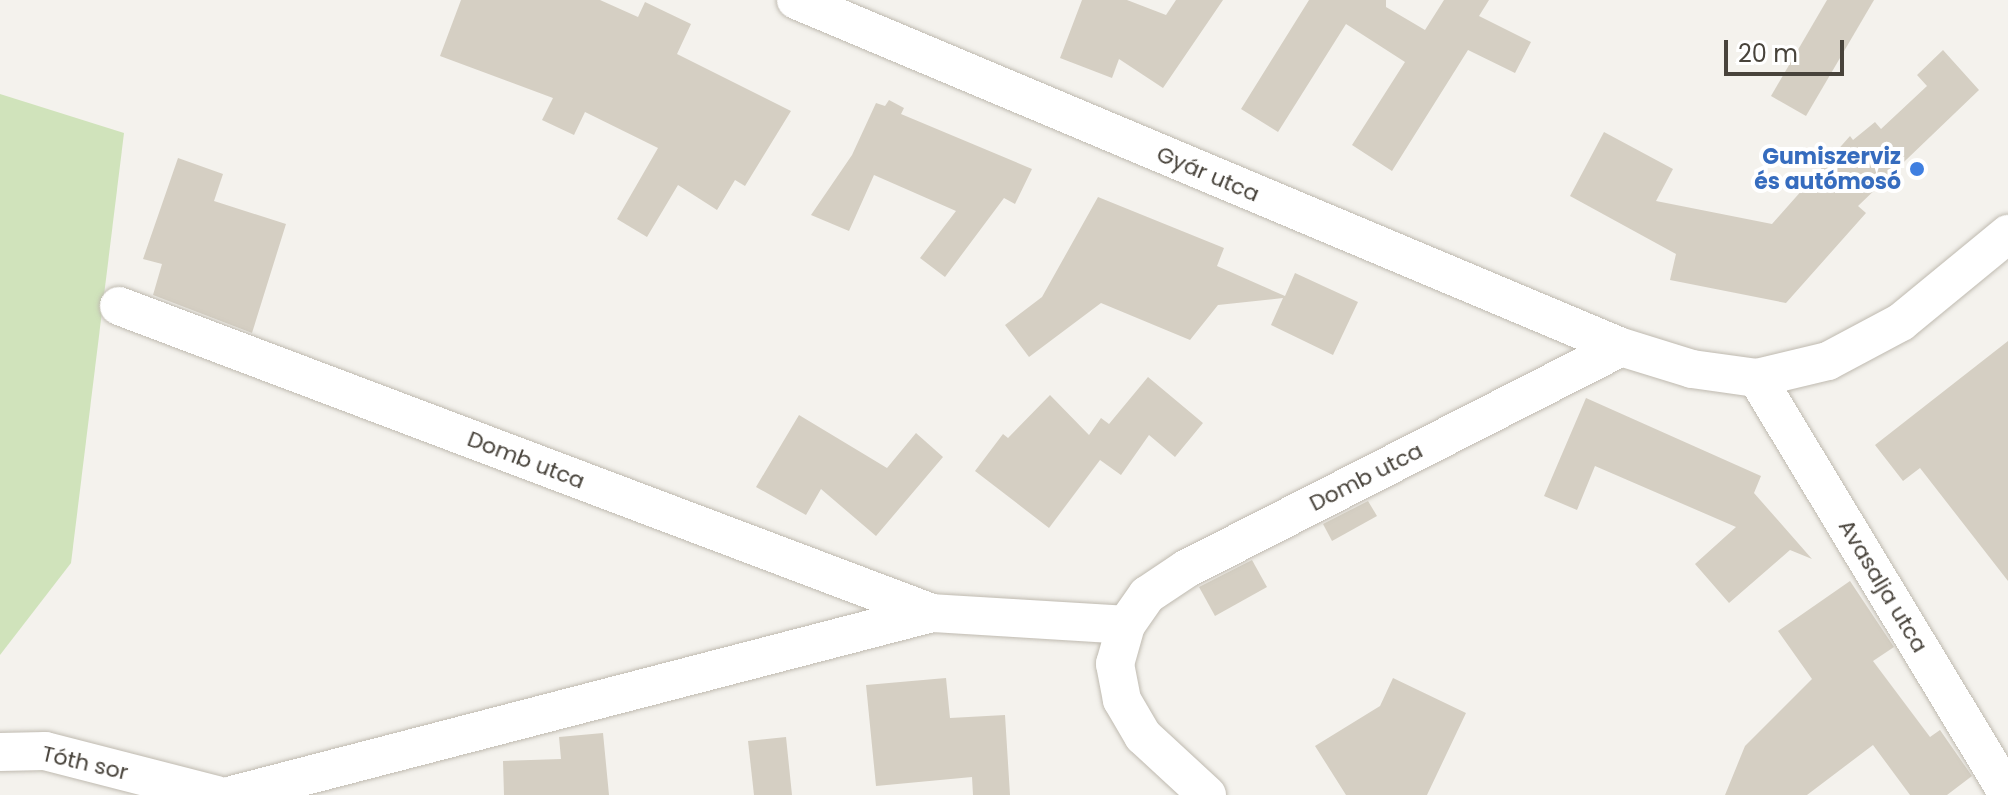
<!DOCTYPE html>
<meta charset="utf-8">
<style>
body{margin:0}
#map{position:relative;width:2008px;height:795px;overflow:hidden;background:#f4f2ed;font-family:Poppins,sans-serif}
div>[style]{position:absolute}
.green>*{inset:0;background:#d0e3bb}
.building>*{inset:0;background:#d5cfc3}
.roads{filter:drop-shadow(0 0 2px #bfbab0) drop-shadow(0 0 2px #bfbab0)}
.minor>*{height:38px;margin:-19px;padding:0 19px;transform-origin:19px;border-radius:19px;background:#fff}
.dots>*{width:22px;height:22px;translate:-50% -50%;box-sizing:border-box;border:4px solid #fff;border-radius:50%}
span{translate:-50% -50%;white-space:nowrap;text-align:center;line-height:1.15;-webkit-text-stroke:8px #fff;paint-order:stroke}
.shop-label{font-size:22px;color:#366cbe;font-weight:700}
.right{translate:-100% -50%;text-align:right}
.street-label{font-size:22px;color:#48433b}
.scale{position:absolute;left:1724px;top:40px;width:120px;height:36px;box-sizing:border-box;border:4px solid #48433b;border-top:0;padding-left:10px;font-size:24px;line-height:28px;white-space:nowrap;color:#48433b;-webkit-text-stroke:6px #fff;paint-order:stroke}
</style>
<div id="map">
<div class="green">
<div style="clip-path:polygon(0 94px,124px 133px,71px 563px,0 655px)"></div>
</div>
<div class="building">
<div style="clip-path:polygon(461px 0,600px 0,638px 17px,645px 2px,691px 24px,677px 54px,791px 111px,745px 186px,735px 180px,717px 210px,678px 185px,647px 237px,617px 219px,658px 148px,585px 112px,574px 135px,542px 120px,553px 98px,440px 56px)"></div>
<div style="clip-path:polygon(1082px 0,1127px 0,1166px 15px,1176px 0,1223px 0,1163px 88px,1119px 59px,1112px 78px,1060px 58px)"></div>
<div style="clip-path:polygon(1309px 0,1386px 0,1386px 7px,1425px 30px,1444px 0,1489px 0,1479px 16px,1531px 42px,1515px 73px,1468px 50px,1392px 171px,1352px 145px,1405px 62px,1346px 24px,1278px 132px,1241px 109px)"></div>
<div style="clip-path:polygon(1827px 0,1874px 0,1806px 116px,1771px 96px)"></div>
<div style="clip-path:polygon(1943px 50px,1979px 90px,1858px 206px,1866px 213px,1786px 303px,1670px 280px,1676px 254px,1570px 196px,1604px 132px,1673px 169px,1656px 201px,1772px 224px,1850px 136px,1853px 140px,1875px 122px,1881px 129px,1927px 86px,1917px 75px)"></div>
<div style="clip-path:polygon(889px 100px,904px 108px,901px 114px,1032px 169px,1015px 204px,1004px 198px,945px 277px,920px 258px,956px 211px,874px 175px,849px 231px,811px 215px,852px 155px,876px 103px,885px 106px)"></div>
<div style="clip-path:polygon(178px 158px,223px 174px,214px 201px,286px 224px,252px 333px,153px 295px,162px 264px,143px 259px)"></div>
<div style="clip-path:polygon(1098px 197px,1224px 248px,1217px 266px,1285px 296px,1295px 273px,1358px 302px,1333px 355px,1271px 325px,1283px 298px,1218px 305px,1190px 340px,1101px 303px,1029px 357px,1005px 325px,1042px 297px)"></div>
<div style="clip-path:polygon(2008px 341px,2008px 581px,1920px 468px,1903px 481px,1875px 445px)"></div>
<div style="clip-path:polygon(1148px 377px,1203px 423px,1175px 457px,1149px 435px,1121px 475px,1100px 460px,1049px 528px,975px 471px,1003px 434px,1008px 438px,1050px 395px,1089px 435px,1101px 418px,1109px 424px)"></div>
<div style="clip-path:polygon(1586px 398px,1761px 476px,1754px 493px,1812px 559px,1790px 550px,1729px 603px,1695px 564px,1736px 527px,1595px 466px,1577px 510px,1544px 496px)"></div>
<div style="clip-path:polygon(799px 415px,887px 468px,916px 433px,943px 457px,876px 536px,821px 489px,806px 515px,756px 487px)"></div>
<div style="clip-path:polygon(1368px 501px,1377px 516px,1332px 541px,1323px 524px)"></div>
<div style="clip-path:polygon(1252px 560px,1267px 587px,1215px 616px,1199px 587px)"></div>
<div style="clip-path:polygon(1850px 581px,1894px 647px,1873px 661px,1930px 737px,1940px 730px,1972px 776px,1947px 795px,1910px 795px,1873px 745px,1807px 795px,1725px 795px,1745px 746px,1812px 679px,1778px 631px)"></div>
<div style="clip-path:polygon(946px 678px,950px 718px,1005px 715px,1010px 795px,973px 795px,972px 777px,876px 786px,866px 685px)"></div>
<div style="clip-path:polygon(1393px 678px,1466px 713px,1427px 795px,1346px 795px,1315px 746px,1380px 706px)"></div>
<div style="clip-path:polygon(603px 733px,609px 795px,504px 795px,503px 761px,561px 759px,559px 737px)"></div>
<div style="clip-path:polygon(786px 737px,792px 795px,754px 795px,748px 741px)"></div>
</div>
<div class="roads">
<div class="minor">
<div style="left:796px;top:0;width:895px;rotate:22.81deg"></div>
<div style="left:1621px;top:347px;width:74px;rotate:17.2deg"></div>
<div style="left:1692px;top:369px;width:66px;rotate:7.9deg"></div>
<div style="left:1757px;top:378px;width:73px;rotate:-13.5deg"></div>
<div style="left:1828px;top:361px;width:83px;rotate:-28.1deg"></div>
<div style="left:1901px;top:322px;width:139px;rotate:-39.4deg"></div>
<div style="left:119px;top:306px;width:869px;rotate:20.69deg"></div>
<div style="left:1757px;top:378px;width:486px;rotate:58.9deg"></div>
<div style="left:0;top:752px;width:45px;rotate:-1.3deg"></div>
<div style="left:45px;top:751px;width:177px;rotate:14.4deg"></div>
<div style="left:232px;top:795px;width:723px;rotate:-14.57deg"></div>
<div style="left:932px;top:613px;width:194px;rotate:3.5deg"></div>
<div style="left:1207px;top:795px;width:87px;rotate:-137.3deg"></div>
<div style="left:1143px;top:736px;width:42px;rotate:-120.3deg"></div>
<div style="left:1122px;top:700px;width:37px;rotate:-101deg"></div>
<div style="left:1115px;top:664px;width:41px;rotate:-74.2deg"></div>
<div style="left:1126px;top:625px;width:37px;rotate:-55deg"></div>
<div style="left:1147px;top:595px;width:47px;rotate:-33.7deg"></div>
<div style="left:1186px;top:569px;width:488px;rotate:-27deg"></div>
</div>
</div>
<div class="dots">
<div style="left:1917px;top:169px;background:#3f7fe0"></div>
</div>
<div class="shop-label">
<span class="right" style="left:1901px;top:169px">Gumiszerviz<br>és autómosó</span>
</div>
<div class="street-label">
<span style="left:1208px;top:174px;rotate:23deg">Gyár utca</span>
<span style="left:526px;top:460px;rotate:21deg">Domb utca</span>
<span style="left:1366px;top:477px;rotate:-27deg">Domb utca</span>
<span style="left:1883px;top:586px;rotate:59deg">Avasalja utca</span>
<span style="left:85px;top:763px;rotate:13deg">Tóth sor</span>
</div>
<div class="scale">20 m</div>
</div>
